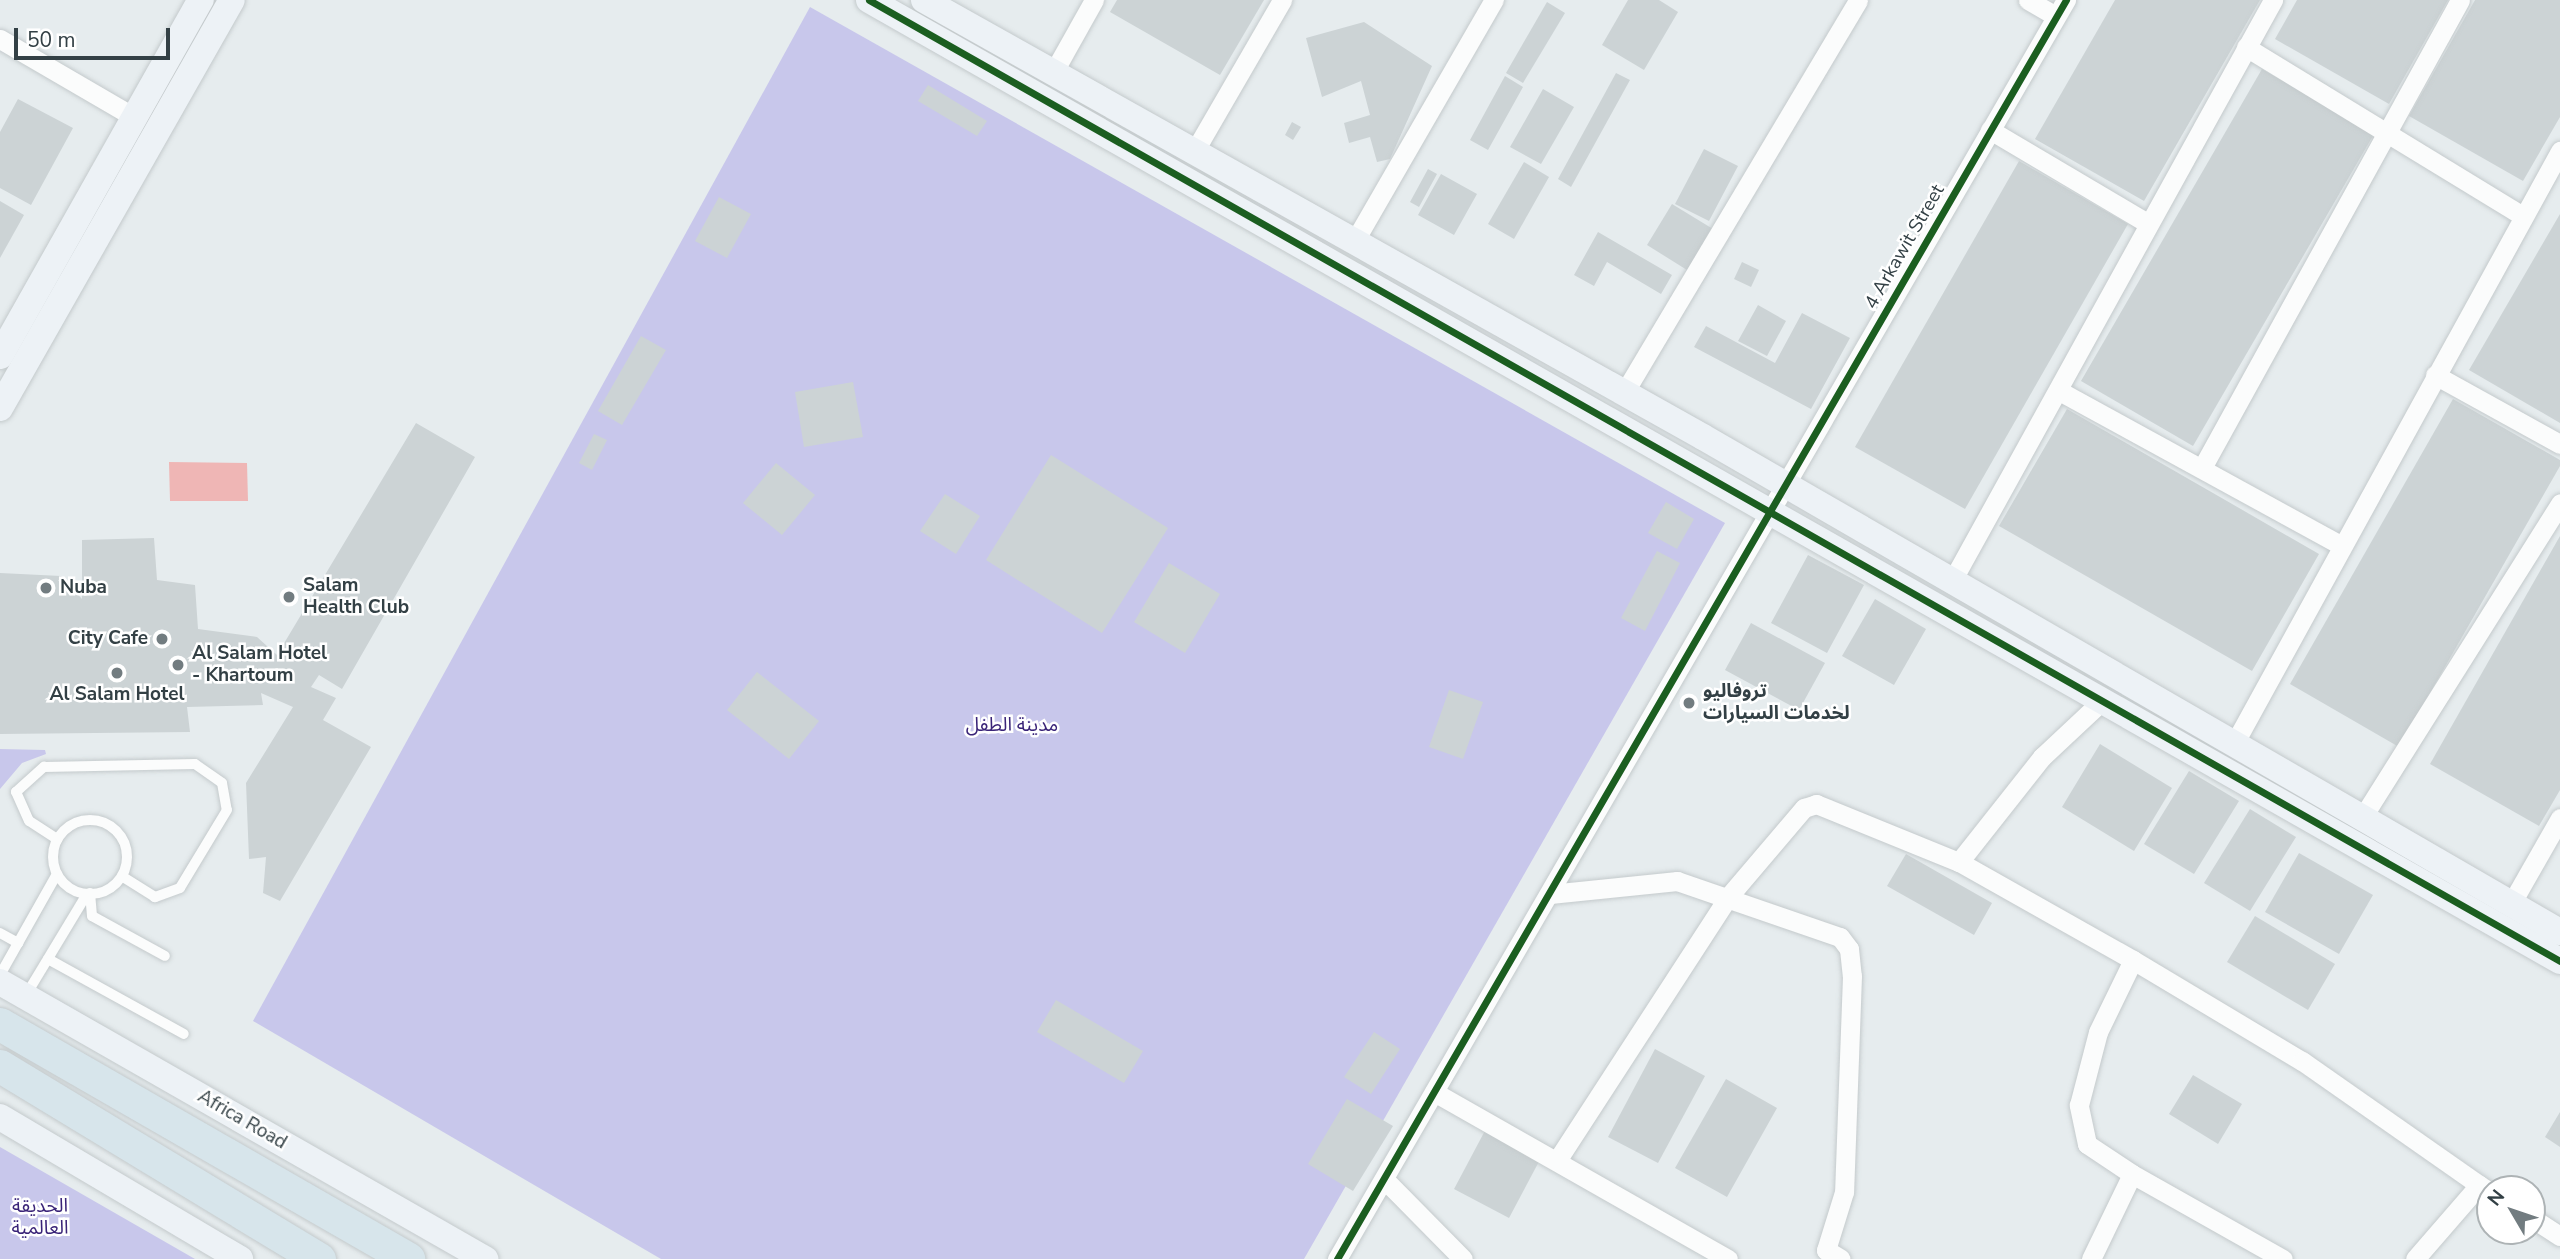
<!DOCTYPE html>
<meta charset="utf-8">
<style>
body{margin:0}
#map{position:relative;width:2560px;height:1259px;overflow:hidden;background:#e6ecee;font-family:"Nunito Sans","Noto Sans Arabic",sans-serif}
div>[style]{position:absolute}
.green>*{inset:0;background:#c8c7eb}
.water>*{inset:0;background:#efb6b5}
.building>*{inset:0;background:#ccd3d5}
.roads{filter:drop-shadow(0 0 2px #c4cacc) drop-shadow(0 0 2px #c4cacc)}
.lane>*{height:10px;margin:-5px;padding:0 5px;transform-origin:5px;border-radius:5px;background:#fbfcfc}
.lane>.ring{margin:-5px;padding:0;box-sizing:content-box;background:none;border:10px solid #fbfcfc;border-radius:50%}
.street>*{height:19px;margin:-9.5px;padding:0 9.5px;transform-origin:9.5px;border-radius:9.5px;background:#fbfcfc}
.secondary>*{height:26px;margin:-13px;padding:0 13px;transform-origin:13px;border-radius:13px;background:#edf2f6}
.highway>*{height:33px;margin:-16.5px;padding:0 16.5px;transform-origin:16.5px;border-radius:16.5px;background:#d7e5eb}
.cycleway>*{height:7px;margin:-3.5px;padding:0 3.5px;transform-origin:3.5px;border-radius:3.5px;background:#1b5e20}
.dots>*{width:19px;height:19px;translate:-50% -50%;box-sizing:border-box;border:4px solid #fff;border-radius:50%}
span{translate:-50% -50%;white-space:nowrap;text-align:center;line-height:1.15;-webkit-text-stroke:5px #fff;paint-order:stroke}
.street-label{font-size:19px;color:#334045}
.poi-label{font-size:19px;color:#334045;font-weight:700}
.left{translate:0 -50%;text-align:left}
.right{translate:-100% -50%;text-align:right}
.park-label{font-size:19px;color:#3a2478}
.north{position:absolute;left:2476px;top:1175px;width:70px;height:70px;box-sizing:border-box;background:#fff;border:2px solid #adb3b5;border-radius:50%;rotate:309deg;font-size:19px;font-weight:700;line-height:28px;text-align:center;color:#334045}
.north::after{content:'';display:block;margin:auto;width:24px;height:32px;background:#727c80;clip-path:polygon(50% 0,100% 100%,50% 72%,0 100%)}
.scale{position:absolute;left:14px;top:28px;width:156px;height:32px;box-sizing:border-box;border:4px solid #334045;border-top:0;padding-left:9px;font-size:21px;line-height:24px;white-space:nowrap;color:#334045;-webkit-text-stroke:5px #fff;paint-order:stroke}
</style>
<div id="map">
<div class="green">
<div style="clip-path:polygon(810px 7px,1725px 523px,1304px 1259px,661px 1259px,253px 1021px)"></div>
<div style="clip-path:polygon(0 749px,45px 750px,46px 754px,22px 763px,0 789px)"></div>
<div style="clip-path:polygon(0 1147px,195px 1259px,0 1259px)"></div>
</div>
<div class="water">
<div style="clip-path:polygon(169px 462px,247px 463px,248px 501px,170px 501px)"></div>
</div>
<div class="building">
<div style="clip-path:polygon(1117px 0,1264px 0,1220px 75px,1110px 12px)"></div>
<div style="clip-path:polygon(1628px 0,1659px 0,1678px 12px,1644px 70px,1602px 45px)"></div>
<div style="clip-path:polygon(2115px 0,2260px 0,2144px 201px,2035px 139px)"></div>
<div style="clip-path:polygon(2297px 0,2448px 0,2389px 104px,2275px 39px)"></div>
<div style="clip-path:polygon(2475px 0,2560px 0,2560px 117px,2523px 181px,2409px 116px)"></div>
<div style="clip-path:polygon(1547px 2px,1565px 13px,1523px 83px,1506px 73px)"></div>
<div style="clip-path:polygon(1364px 22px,1432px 66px,1390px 159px,1377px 162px,1370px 137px,1349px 143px,1344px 123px,1370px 115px,1361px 81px,1322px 97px,1306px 38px)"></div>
<div style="clip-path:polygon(2262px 69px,2374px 134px,2193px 446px,2081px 381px)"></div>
<div style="clip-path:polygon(1616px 73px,1630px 80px,1571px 187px,1558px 179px)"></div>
<div style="clip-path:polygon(1505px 76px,1523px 87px,1488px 150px,1470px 140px)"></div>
<div style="clip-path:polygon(928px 85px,987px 121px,977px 136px,918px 101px)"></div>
<div style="clip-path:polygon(1543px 89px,1574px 107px,1541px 164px,1510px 147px)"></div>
<div style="clip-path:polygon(18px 99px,73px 128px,31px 205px,0 188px,0 132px)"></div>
<div style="clip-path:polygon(1292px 122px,1301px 127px,1293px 140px,1285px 135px)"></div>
<div style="clip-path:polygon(1704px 149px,1738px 166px,1709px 221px,1675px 204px)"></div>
<div style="clip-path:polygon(2019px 161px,2128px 224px,1965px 509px,1855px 447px)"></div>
<div style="clip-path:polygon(1524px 162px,1549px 177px,1514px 239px,1488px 224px)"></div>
<div style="clip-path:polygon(1428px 169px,1437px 174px,1419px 207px,1410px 202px)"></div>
<div style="clip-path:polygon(1441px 174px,1477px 194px,1454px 235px,1418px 215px)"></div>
<div style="clip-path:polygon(719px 197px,751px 214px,727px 258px,695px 241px)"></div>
<div style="clip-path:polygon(0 201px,24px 215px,0 258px)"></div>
<div style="clip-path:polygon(1672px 204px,1713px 229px,1687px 270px,1647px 245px)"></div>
<div style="clip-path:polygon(2560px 214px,2560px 423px,2469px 370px)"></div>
<div style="clip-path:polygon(1598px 232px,1672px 275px,1661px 294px,1607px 262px,1594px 286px,1574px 275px)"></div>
<div style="clip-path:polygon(1742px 262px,1759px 270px,1751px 287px,1734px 279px)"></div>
<div style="clip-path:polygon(1758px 305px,1786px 321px,1767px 356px,1738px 341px)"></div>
<div style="clip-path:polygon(1802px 313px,1850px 338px,1811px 409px,1694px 347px,1706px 326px,1775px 363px)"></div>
<div style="clip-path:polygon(641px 336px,666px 350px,622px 425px,598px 411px)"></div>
<div style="clip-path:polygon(853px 382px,863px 437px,804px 447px,795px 392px)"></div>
<div style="clip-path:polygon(2453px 399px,2560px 460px,2560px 466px,2399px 747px,2290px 684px)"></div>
<div style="clip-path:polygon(2067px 409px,2319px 554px,2252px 671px,1999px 526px)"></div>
<div style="clip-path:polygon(416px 423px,475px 457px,342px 689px,319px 675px,311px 687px,336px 698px,323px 720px,371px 747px,280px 901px,263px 893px,266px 857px,249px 859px,246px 783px,293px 707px,261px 693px,263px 705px,187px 707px,190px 732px,0 734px,0 573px,61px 576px,82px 599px,82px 540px,154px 538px,157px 580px,195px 585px,198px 629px,257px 637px,277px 655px)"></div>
<div style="clip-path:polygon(594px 434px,607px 440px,592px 470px,579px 463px)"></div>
<div style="clip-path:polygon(1051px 455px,1168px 528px,1102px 633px,986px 560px)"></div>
<div style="clip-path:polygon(776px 463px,815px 495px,782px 535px,743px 503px)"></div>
<div style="clip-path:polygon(945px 494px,980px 516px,956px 554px,920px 531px)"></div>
<div style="clip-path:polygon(1666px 502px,1694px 519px,1677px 549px,1648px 533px)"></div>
<div style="clip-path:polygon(2560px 536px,2560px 790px,2539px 826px,2430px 764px)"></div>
<div style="clip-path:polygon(1657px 551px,1680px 563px,1645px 631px,1621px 618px)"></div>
<div style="clip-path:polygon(1808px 555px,1864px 585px,1827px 653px,1771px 623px)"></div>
<div style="clip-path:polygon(1169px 563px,1220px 594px,1185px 653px,1134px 622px)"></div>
<div style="clip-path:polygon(1875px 599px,1926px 629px,1894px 685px,1842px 656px)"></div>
<div style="clip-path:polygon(1751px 623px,1825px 663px,1799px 710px,1725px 670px)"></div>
<div style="clip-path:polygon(757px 672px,819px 721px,789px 759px,727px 710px)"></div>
<div style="clip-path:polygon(1449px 690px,1483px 702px,1463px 759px,1429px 747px)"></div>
<div style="clip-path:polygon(2100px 744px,2172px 788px,2134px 851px,2062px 807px)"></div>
<div style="clip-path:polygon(2189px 771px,2239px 801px,2194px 874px,2144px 844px)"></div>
<div style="clip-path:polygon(2250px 809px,2296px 837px,2250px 911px,2204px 883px)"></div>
<div style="clip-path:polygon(2299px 853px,2373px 895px,2339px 954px,2265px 912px)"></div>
<div style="clip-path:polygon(1906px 854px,1992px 903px,1974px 935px,1887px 886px)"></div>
<div style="clip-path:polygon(2255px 916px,2335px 964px,2308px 1010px,2227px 962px)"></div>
<div style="clip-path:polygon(1056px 1000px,1143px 1051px,1124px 1083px,1037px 1032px)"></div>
<div style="clip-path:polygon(1374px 1032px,1400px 1049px,1371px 1094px,1344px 1077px)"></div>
<div style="clip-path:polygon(1655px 1049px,1705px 1076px,1658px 1163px,1608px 1137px)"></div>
<div style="clip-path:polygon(2193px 1075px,2242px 1104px,2218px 1144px,2169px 1114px)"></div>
<div style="clip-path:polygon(1726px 1079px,1777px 1108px,1727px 1197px,1675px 1168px)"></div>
<div style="clip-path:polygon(1347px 1099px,1393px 1126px,1353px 1191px,1308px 1164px)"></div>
<div style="clip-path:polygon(2560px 1112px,2560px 1147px,2545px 1137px)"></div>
<div style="clip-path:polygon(1488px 1125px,1543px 1154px,1509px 1218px,1454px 1189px)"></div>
</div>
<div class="roads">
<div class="lane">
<div class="ring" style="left:53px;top:820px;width:64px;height:64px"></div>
<div style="left:57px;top:839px;width:33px;rotate:-147deg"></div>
<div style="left:29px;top:821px;width:32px;rotate:-114deg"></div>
<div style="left:16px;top:792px;width:38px;rotate:-42deg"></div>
<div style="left:44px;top:767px;width:151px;rotate:-1.1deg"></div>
<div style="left:195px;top:764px;width:33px;rotate:35deg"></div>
<div style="left:222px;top:783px;width:27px;rotate:80deg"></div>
<div style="left:227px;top:810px;width:91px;rotate:121.1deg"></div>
<div style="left:180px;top:888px;width:27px;rotate:160deg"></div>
<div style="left:155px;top:897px;width:39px;rotate:-148deg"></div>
<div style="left:90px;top:893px;width:23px;rotate:85deg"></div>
<div style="left:92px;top:916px;width:83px;rotate:28.7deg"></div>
<div style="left:0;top:933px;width:21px;rotate:29deg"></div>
<div style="left:48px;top:959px;width:155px;rotate:28.9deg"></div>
<div style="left:0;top:975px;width:116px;rotate:-60.6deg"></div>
<div style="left:26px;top:995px;width:118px;rotate:-58.9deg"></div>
</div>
<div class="street">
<div style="left:2028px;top:0;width:32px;rotate:30deg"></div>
<div style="left:0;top:39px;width:157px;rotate:30.2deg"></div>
<div style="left:2246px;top:47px;width:324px;rotate:31.4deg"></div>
<div style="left:1053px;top:73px;width:84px;rotate:-60.7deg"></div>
<div style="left:1990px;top:130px;width:182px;rotate:30.6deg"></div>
<div style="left:1194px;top:152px;width:176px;rotate:-59.9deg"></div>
<div style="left:1354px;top:242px;width:280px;rotate:-60deg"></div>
<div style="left:2435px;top:375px;width:143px;rotate:28.9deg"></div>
<div style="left:2061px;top:392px;width:319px;rotate:28.7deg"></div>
<div style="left:1624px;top:393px;width:457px;rotate:-59.2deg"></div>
<div style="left:2202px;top:468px;width:534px;rotate:-61.13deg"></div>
<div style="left:1952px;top:581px;width:664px;rotate:-61.08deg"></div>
<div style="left:2234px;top:744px;width:677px;rotate:-61.2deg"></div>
<div style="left:2362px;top:818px;width:372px;rotate:-57.8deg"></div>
<div style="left:1550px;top:894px;width:128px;rotate:-5.8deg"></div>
<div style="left:1677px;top:881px;width:172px;rotate:19deg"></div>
<div style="left:1840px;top:937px;width:15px;rotate:53deg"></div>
<div style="left:1849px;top:949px;width:27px;rotate:84deg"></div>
<div style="left:1852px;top:976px;width:216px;rotate:92.1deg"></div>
<div style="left:1844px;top:1192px;width:61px;rotate:107.2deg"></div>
<div style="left:1826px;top:1250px;width:17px;rotate:31deg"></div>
<div style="left:2511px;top:904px;width:99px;rotate:-60.3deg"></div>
<div style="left:2133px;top:960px;width:197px;rotate:30.9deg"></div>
<div style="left:2302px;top:1061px;width:216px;rotate:35deg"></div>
<div style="left:1434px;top:1092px;width:338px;rotate:29.6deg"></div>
<div style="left:1558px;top:1159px;width:314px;rotate:-57deg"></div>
<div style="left:1729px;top:896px;width:116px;rotate:-49.6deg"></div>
<div style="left:1804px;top:808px;width:13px;rotate:-18deg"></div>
<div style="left:1816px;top:804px;width:154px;rotate:22.1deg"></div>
<div style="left:2132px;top:1174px;width:173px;rotate:29.4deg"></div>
<div style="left:1384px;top:1179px;width:112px;rotate:45.4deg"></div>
<div style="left:2532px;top:1218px;width:33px;rotate:33deg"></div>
<div style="left:1337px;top:1259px;width:1455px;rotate:-59.93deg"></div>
<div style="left:2091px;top:1259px;width:94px;rotate:-64.2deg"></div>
<div style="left:2132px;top:1174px;width:54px;rotate:-146.3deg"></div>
<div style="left:2087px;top:1144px;width:40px;rotate:-102deg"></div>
<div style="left:2079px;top:1105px;width:75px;rotate:-75.4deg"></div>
<div style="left:2098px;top:1032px;width:80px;rotate:-64.1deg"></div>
<div style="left:2133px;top:960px;width:200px;rotate:-150.6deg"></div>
<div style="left:1959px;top:862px;width:134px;rotate:-51.7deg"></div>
<div style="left:2042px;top:757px;width:83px;rotate:-43.1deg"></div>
<div style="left:2415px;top:1259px;width:98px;rotate:-49.1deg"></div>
<div style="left:2479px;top:1185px;width:13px;rotate:32deg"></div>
</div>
<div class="secondary">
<div style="left:869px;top:0;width:1945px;rotate:29.61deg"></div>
<div style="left:924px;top:0;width:893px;rotate:29.29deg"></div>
<div style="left:1703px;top:437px;width:990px;rotate:30.01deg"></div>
<div style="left:0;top:356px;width:409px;rotate:-60.6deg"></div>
<div style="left:0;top:408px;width:469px;rotate:-60.4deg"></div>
<div style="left:0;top:982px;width:559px;rotate:29.73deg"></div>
<div style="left:0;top:1117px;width:279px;rotate:30.6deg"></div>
</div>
<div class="highway">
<div style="left:0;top:1024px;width:471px;rotate:29.9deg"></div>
<div style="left:0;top:1066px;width:373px;rotate:31.2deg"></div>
</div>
</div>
<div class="cycleway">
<div style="left:869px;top:0;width:1945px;rotate:29.61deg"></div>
<div style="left:1337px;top:1259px;width:1455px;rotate:-59.93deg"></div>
</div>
<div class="dots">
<div style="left:46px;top:588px;background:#727c80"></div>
<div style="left:289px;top:597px;background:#727c80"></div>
<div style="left:162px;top:639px;background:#727c80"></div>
<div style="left:178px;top:665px;background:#727c80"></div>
<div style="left:117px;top:673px;background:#727c80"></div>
<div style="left:1689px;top:703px;background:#727c80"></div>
</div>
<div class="street-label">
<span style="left:1905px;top:247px;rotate:-60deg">4 Arkawit Street</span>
<span style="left:242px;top:1120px;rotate:30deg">Africa Road</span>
</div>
<div class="poi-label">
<span class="left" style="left:303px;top:597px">Salam<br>Health Club</span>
<span class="left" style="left:60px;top:588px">Nuba</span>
<span class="right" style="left:148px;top:639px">City Cafe</span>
<span class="left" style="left:192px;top:665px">Al Salam Hotel<br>- Khartoum</span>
<span class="left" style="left:1703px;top:703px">تروفاليو<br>لخدمات السيارات</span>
<span style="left:117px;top:695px">Al Salam Hotel</span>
</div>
<div class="park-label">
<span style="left:1012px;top:726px">مدينة الطفل</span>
<span style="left:40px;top:1218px">الحديقة<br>العالمية</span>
</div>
<div class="north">N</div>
<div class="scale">50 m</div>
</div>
